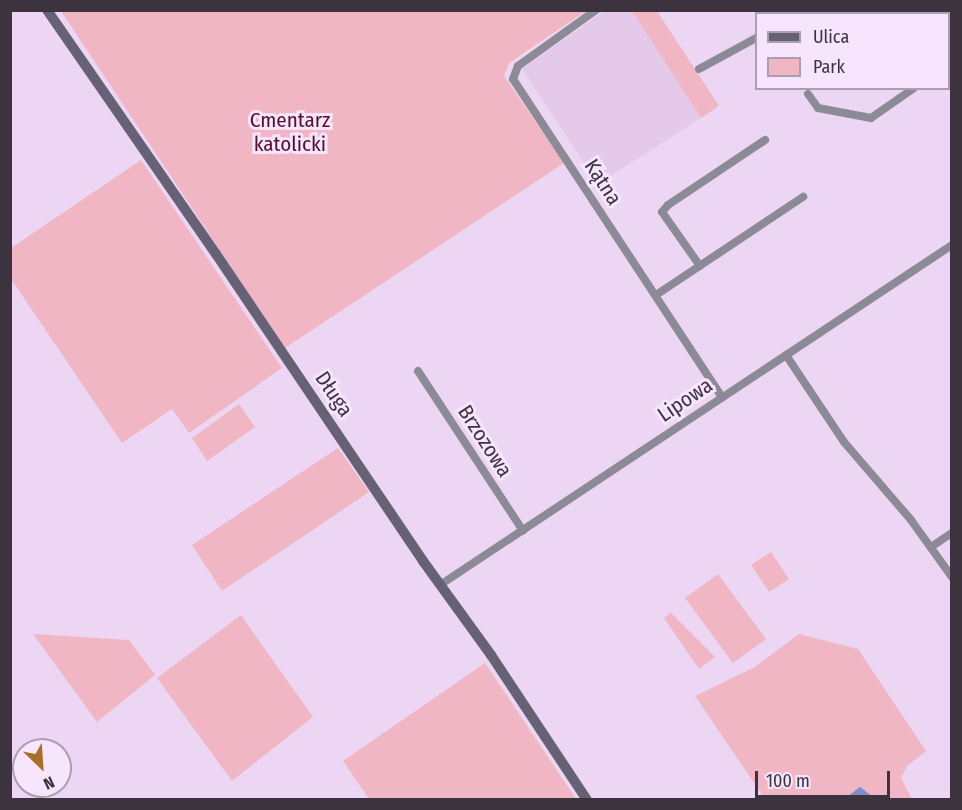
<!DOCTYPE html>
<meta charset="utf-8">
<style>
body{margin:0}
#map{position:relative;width:962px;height:810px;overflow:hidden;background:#ecd6f3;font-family:"Fira Sans Condensed",sans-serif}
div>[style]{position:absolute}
.built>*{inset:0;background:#e4c9eb}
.green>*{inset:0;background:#f0b6c4}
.water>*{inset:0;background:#7e8ccc}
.street>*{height:8px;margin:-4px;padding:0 4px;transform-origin:4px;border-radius:4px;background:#8d8a98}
.secondary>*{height:10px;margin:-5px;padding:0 5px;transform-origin:5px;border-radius:5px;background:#666175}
span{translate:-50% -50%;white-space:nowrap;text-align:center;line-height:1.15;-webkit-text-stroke:6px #f7e5fd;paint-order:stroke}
.park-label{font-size:21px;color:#55102a}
.street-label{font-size:21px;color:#3c333f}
.frame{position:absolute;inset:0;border:12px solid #3c333f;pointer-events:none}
.legend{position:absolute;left:755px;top:12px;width:195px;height:78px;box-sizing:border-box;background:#f7e5fd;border:2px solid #ac9eb1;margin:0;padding:8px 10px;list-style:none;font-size:18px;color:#3c333f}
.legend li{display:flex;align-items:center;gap:12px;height:30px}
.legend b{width:30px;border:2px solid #ac9eb1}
.north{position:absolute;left:12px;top:738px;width:60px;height:60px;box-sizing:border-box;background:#f7e5fd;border:2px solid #ac9eb1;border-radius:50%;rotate:155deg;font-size:16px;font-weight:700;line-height:24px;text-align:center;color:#3c333f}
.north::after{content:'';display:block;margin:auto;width:21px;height:27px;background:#a6702a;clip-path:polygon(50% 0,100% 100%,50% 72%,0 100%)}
.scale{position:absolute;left:755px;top:771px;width:135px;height:27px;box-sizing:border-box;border:3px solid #3c333f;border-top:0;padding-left:8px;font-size:18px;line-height:21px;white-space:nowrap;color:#3c333f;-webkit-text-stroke:4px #f7e5fd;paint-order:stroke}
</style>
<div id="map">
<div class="built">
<div style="clip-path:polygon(604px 11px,632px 11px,701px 118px,598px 184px,522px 69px)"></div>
</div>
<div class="green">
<div style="clip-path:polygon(61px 11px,586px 11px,509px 63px,504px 76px,564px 163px,285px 348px)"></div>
<div style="clip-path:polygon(632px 11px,657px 11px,719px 106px,701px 118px)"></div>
<div style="clip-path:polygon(141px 160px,282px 368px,189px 433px,172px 409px,122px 443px,11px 279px,11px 248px)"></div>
<div style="clip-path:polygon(239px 404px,255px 427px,207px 461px,192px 438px)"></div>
<div style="clip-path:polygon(338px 448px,369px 492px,222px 591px,192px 545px)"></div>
<div style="clip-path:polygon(771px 552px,789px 579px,769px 592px,751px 565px)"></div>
<div style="clip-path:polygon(718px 574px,766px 639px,733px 663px,685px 598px)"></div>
<div style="clip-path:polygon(671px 613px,715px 657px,699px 669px,664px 618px)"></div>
<div style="clip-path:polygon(241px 615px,313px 717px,232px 781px,157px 678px)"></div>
<div style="clip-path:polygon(33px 634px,129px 640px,155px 675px,97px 722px)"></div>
<div style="clip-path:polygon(799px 634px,858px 649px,926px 751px,907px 766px,901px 778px,912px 799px,765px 799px,695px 696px,755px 667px)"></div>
<div style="clip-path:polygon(485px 663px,576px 799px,369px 799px,343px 761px)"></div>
</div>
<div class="water">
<div style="clip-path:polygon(860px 787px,876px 799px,844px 799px)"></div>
</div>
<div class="street">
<div style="left:596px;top:10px;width:96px;rotate:144.3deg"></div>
<div style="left:518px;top:66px;width:14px;rotate:111deg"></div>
<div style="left:513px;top:79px;width:381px;rotate:56.7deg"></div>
<div style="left:803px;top:14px;width:7px;rotate:-34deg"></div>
<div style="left:948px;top:65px;width:4px;rotate:-27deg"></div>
<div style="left:699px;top:69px;width:65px;rotate:-28.5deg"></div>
<div style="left:808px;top:94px;width:17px;rotate:54deg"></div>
<div style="left:818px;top:108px;width:54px;rotate:10.7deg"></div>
<div style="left:871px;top:118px;width:52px;rotate:-34.9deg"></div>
<div style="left:700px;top:266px;width:66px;rotate:-125.1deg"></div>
<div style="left:662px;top:212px;width:9px;rotate:-49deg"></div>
<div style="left:668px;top:205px;width:117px;rotate:-33.8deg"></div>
<div style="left:656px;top:295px;width:177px;rotate:-33.7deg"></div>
<div style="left:786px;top:355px;width:105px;rotate:56.3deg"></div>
<div style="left:844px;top:442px;width:103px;rotate:49.3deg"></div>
<div style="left:911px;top:520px;width:70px;rotate:54.3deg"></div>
<div style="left:418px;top:371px;width:191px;rotate:56.7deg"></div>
<div style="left:931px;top:547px;width:25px;rotate:-34deg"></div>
<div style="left:440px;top:585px;width:615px;rotate:-33.59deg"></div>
</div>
<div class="secondary">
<div style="left:47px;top:10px;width:297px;rotate:55.3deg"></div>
<div style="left:216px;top:254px;width:370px;rotate:56deg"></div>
<div style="left:423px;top:561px;width:116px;rotate:54.1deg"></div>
<div style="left:491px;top:655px;width:174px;rotate:56.5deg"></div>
</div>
<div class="park-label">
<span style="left:290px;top:132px">Cmentarz<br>katolicki</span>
</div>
<div class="street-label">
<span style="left:603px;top:182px;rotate:57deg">Kątna</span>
<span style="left:334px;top:394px;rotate:56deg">Długa</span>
<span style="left:685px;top:400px;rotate:-34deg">Lipowa</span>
<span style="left:485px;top:441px;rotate:57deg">Brzozowa</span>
</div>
<div class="frame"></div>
<ul class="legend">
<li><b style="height:8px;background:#666175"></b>Ulica</li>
<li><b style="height:16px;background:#f0b6c4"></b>Park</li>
</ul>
<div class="north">N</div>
<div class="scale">100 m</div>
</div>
